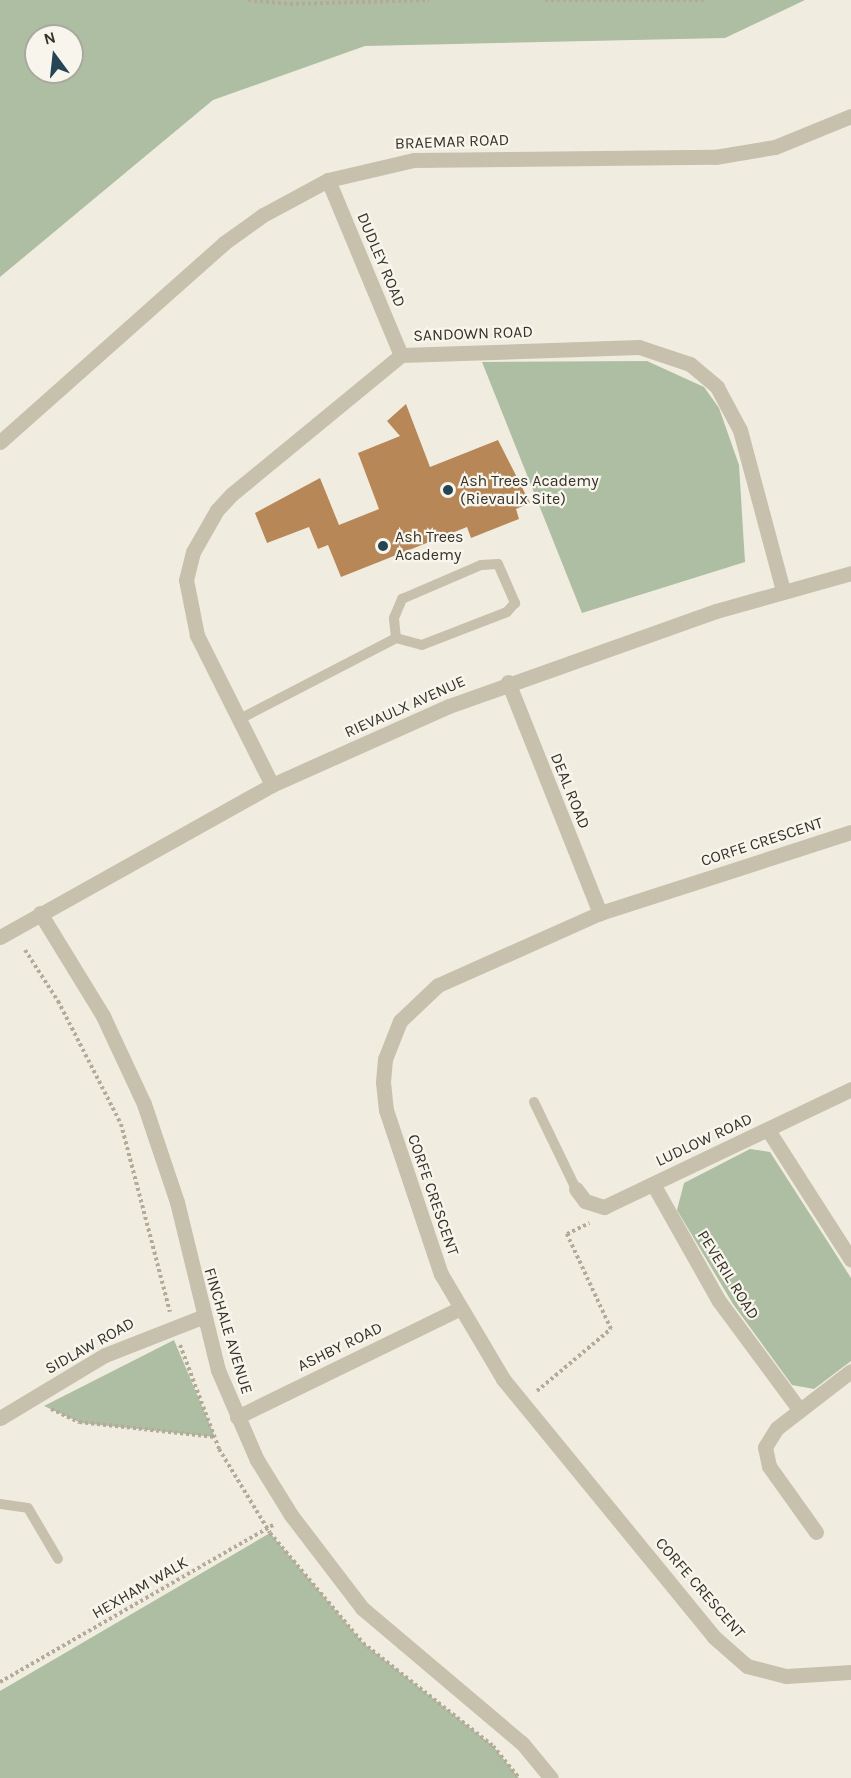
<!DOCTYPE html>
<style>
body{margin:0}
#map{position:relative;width:851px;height:1778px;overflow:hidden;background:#f0ede0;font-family:Karla,sans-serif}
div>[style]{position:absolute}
.green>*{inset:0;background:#adbea2}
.building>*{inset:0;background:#b88757}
.path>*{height:4px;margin-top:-2px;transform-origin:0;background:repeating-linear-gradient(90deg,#b3aa98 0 3px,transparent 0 6px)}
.service>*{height:10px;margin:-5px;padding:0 5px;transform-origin:5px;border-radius:5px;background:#c7c0ad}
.minor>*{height:15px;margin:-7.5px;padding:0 7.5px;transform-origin:7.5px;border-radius:7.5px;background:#c7c0ad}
.tertiary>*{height:15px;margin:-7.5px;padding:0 7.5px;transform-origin:7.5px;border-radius:7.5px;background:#c7c0ad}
.dots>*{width:16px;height:16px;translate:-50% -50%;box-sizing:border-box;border:3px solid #f8f6ec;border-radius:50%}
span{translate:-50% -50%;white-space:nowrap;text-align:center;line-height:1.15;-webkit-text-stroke:4.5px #f8f6ec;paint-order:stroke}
.street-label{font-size:16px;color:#37322b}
.poi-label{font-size:16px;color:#37322b}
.left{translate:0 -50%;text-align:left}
.north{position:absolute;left:24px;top:24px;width:60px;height:60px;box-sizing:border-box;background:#f8f6ec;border:2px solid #aba89f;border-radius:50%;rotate:345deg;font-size:16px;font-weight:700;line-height:24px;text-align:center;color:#37322b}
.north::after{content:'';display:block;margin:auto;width:21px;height:27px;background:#254554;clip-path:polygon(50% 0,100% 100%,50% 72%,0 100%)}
</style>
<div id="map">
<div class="green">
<div style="clip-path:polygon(evenodd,0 0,805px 0,725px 38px,365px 46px,213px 100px,0 277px,0 0,36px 36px,72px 36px,72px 72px,36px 72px,36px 36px)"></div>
<div style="clip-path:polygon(647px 361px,704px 387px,719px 408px,739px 465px,745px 562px,582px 613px,482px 362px)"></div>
<div style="clip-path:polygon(750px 1149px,770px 1152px,851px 1278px,851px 1361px,814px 1389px,792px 1385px,733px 1304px,677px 1210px,684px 1183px)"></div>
<div style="clip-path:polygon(174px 1340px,215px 1437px,81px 1423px,44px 1406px)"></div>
<div style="clip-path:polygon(270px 1533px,363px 1643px,493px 1746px,519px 1778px,0 1778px,0 1691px)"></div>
</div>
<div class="building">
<div style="clip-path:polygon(406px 404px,430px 467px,498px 440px,530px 503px,516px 509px,519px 519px,471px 538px,467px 527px,341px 577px,328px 545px,318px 549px,309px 527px,267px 543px,255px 513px,320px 478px,339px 525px,379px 509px,358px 453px,400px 436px,387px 421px)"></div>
</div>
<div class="path">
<div style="left:248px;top:0;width:42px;rotate:5.4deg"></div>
<div style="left:290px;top:4px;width:139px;rotate:-1.6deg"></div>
<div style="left:545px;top:0;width:162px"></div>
<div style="left:25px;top:950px;width:61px;rotate:57.1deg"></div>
<div style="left:58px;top:1001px;width:138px;rotate:62.9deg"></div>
<div style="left:121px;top:1124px;width:194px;rotate:75.4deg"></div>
<div style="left:180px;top:1345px;width:111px;rotate:69.4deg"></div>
<div style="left:219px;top:1449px;width:98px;rotate:58.7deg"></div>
<div style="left:270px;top:1533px;width:144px;rotate:49.8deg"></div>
<div style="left:363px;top:1643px;width:166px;rotate:38.4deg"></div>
<div style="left:493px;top:1746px;width:41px;rotate:50.9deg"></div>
<div style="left:537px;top:1391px;width:97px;rotate:-40deg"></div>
<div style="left:611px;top:1329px;width:105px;rotate:-114.9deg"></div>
<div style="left:567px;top:1234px;width:25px;rotate:-26deg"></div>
<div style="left:51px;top:1409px;width:31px;rotate:25deg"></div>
<div style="left:79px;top:1422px;width:137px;rotate:6.3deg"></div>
<div style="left:0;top:1682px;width:317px;rotate:-29.9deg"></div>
</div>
<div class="service">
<div style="left:498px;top:564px;width:43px;rotate:66.4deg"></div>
<div style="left:515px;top:603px;width:12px;rotate:132deg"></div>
<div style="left:507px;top:612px;width:91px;rotate:158.8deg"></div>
<div style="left:422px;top:645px;width:27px;rotate:-165deg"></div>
<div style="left:396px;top:638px;width:20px;rotate:-96deg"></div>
<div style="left:394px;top:618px;width:21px;rotate:-67deg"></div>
<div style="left:402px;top:599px;width:86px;rotate:-23.3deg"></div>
<div style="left:481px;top:565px;width:17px;rotate:-3deg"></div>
<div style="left:240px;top:719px;width:176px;rotate:-27.4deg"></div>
<div style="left:534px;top:1102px;width:97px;rotate:64.2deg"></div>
<div style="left:0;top:1504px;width:28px;rotate:8deg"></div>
<div style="left:28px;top:1508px;width:59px;rotate:59.5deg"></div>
</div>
<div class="minor">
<div style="left:328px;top:180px;width:190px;rotate:67.4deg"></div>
<div style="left:0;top:442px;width:300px;rotate:-41.6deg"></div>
<div style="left:224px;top:243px;width:48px;rotate:-35.7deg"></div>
<div style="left:263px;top:215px;width:74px;rotate:-28.3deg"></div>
<div style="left:328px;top:180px;width:88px;rotate:-13.1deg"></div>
<div style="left:414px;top:160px;width:301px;rotate:-0.6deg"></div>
<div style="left:715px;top:157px;width:61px;rotate:-9.5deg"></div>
<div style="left:775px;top:147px;width:82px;rotate:-22.2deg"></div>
<div style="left:508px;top:682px;width:249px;rotate:68.3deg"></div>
<div style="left:272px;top:785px;width:168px;rotate:-116.6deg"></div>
<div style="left:197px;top:635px;width:56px;rotate:-101.3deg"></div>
<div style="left:186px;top:580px;width:29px;rotate:-76deg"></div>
<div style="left:193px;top:552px;width:48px;rotate:-60.3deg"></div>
<div style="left:217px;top:510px;width:22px;rotate:-47deg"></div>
<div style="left:232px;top:494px;width:219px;rotate:-39.4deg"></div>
<div style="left:401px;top:355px;width:238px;rotate:-1.9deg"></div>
<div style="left:639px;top:347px;width:54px;rotate:18.4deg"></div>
<div style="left:690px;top:364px;width:35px;rotate:40deg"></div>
<div style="left:717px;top:387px;width:49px;rotate:61.9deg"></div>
<div style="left:740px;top:430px;width:166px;rotate:75deg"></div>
<div style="left:851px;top:832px;width:264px;rotate:162.1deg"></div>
<div style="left:600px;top:913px;width:177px;rotate:156deg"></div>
<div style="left:438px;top:985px;width:52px;rotate:136.5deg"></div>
<div style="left:400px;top:1021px;width:41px;rotate:111.5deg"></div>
<div style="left:385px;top:1059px;width:23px;rotate:95deg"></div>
<div style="left:383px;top:1082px;width:28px;rotate:84deg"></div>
<div style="left:386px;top:1110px;width:173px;rotate:71.5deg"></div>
<div style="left:441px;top:1274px;width:122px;rotate:59.4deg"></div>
<div style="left:503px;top:1379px;width:333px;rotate:50.7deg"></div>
<div style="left:714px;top:1637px;width:44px;rotate:41.3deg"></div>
<div style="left:747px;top:1666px;width:40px;rotate:14.4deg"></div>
<div style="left:786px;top:1676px;width:65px;rotate:-3.5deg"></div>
<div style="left:768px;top:1130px;width:154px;rotate:57.4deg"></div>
<div style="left:653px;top:1184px;width:134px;rotate:60.6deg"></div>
<div style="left:719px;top:1301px;width:134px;rotate:53.5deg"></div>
<div style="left:576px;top:1189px;width:15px;rotate:53deg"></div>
<div style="left:585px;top:1201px;width:20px;rotate:18deg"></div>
<div style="left:604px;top:1207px;width:274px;rotate:-25.5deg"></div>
<div style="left:237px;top:1417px;width:246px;rotate:-26deg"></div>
<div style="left:0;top:1418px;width:122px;rotate:-31deg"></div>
<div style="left:105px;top:1355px;width:104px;rotate:-21.4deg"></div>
<div style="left:816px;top:1532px;width:81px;rotate:-125.5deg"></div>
<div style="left:769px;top:1466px;width:19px;rotate:-102deg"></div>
<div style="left:765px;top:1447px;width:22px;rotate:-58deg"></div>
<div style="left:777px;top:1428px;width:93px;rotate:-37.6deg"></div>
</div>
<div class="tertiary">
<div style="left:40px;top:913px;width:121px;rotate:58.5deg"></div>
<div style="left:103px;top:1016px;width:97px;rotate:65deg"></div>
<div style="left:144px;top:1104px;width:103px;rotate:71.4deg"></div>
<div style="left:177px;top:1202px;width:173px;rotate:76.3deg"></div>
<div style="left:218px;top:1370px;width:98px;rotate:66.6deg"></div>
<div style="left:257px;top:1460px;width:65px;rotate:58.3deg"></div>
<div style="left:291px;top:1515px;width:117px;rotate:52.6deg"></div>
<div style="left:362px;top:1608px;width:209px;rotate:40.2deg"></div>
<div style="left:522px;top:1743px;width:45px;rotate:50.4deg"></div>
<div style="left:0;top:937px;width:312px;rotate:-29.2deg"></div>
<div style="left:272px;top:785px;width:194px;rotate:-24.1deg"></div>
<div style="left:449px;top:706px;width:283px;rotate:-19.6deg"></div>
<div style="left:716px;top:611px;width:140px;rotate:-15.7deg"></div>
</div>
<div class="dots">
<div style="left:448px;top:490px;background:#254554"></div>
<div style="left:383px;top:546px;background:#254554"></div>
</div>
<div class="street-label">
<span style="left:452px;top:142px;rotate:-2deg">BRAEMAR ROAD</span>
<span style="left:381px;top:260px;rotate:67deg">DUDLEY ROAD</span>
<span style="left:473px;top:334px;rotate:-2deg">SANDOWN ROAD</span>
<span style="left:405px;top:707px;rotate:-24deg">RIEVAULX AVENUE</span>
<span style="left:570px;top:791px;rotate:68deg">DEAL ROAD</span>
<span style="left:762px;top:842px;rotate:-18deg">CORFE CRESCENT</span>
<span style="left:704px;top:1140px;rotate:-25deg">LUDLOW ROAD</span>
<span style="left:433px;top:1195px;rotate:71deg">CORFE CRESCENT</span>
<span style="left:728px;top:1275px;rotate:58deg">PEVERIL ROAD</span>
<span style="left:228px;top:1331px;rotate:73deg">FINCHALE AVENUE</span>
<span style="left:90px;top:1346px;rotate:-29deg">SIDLAW ROAD</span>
<span style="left:340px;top:1347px;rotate:-26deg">ASHBY ROAD</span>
<span style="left:140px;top:1588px;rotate:-30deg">HEXHAM WALK</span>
<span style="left:700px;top:1588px;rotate:49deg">CORFE CRESCENT</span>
</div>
<div class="poi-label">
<span class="left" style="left:460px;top:490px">Ash Trees Academy<br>(Rievaulx Site)</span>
<span class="left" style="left:395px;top:546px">Ash Trees<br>Academy</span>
</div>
<div class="north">N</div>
</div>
